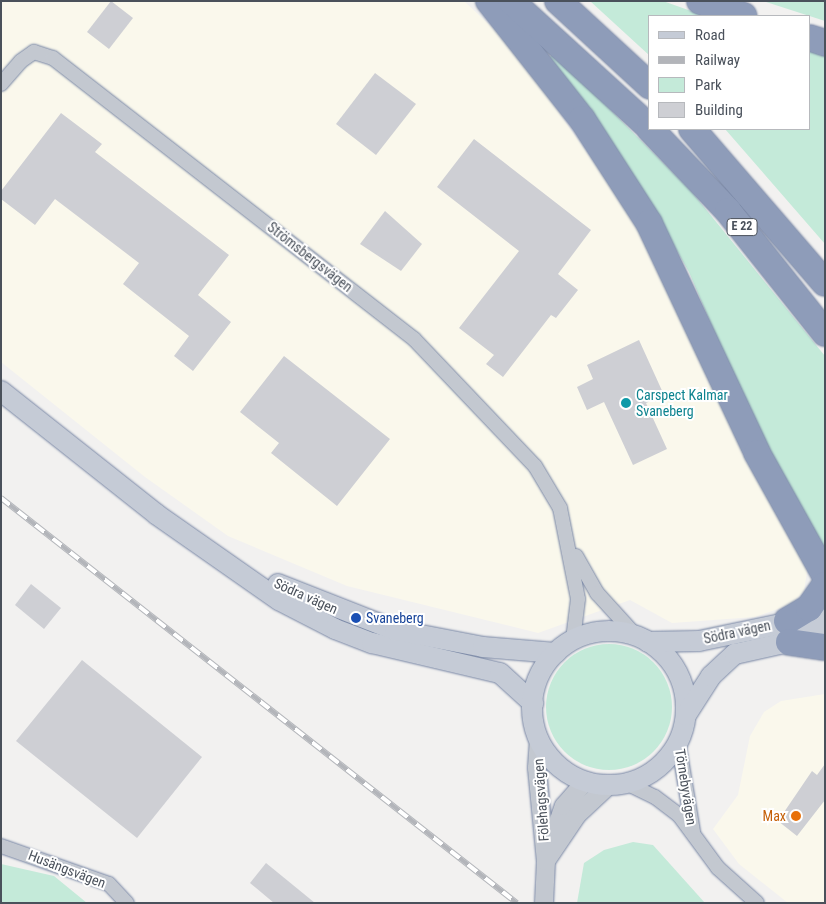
<!DOCTYPE html>
<meta charset="utf-8">
<style>
body{margin:0}
#map{position:relative;width:826px;height:904px;overflow:hidden;background:#f2f1f0;font-family:"Roboto Condensed",sans-serif}
div>[style]{position:absolute}
.commercial>*{inset:0;background:#faf8ec}
.green>*{inset:0;background:#c4ead9}
.round{border-radius:50%}
.building>*{inset:0;background:#cecfd4}
.roads{filter:drop-shadow(0 0 1px #7987a5) drop-shadow(0 0 1px #7987a5)}
.minor>*{height:14px;margin:-7px;padding:0 7px;transform-origin:7px;border-radius:7px;background:#c3c8d0}
.tertiary>*{height:18px;margin:-9px;padding:0 9px;transform-origin:9px;border-radius:9px;background:#c3c8d0}
.secondary>*{height:20px;margin:-10px;padding:0 10px;transform-origin:10px;border-radius:10px;background:#c5cbd6}
.secondary>.ring{margin:-10px;padding:0;box-sizing:content-box;background:none;border:20px solid #c5cbd6;border-radius:50%}
.motorway>*{height:26px;margin:-13px;padding:0 13px;transform-origin:13px;border-radius:13px;background:#8e9cb9}
.rail>*{height:5.5px;margin-top:-2.75px;transform-origin:0;background:repeating-linear-gradient(90deg,#fff 0 11px,#b3b5ba 0 22px);box-sizing:border-box;border-block:1px solid #b3b5ba}
.dots>*{width:14px;height:14px;translate:-50% -50%;box-sizing:border-box;border:2px solid #fff;border-radius:50%}
span{translate:-50% -50%;white-space:nowrap;text-align:center;line-height:1.15;-webkit-text-stroke:4px #fff;paint-order:stroke}
.shield-label span{padding:1px 4px;background:#fff;border:1px solid;border-radius:4px;-webkit-text-stroke-width:0}
.shield-label{font-size:12px;color:#4a515b;font-weight:700}
.street-label{font-size:14px;color:#4a515b}
.culture-label{font-size:14px;color:#0d838f}
.left{translate:0 -50%;text-align:left}
.transit-label{font-size:14px;color:#164399}
.food-label{font-size:14px;color:#c56008}
.right{translate:-100% -50%;text-align:right}
.frame{position:absolute;inset:0;border:2px solid #4a515b;pointer-events:none}
.legend{position:absolute;left:648px;top:15px;width:162px;height:115px;box-sizing:border-box;background:#fff;border:1px solid #b7b9bd;margin:0;padding:6px 9px;list-style:none;font-size:15px;color:#4a515b}
.legend li{display:flex;align-items:center;gap:10px;height:25px}
.legend b{width:25px;border:1px solid #b7b9bd}
</style>
<div id="map">
<div class="commercial">
<div style="clip-path:polygon(1px 1px,464px 1px,513px 47px,631px 216px,690px 324px,808px 566px,804px 591px,792px 604px,755px 617px,672px 623px,630px 600px,538px 633px,347px 586px,228px 536px,145px 477px,1px 362px)"></div>
<div style="clip-path:polygon(825px 694px,825px 903px,788px 903px,739px 864px,713px 829px,738px 795px,750px 736px,764px 712px,781px 701px)"></div>
</div>
<div class="green">
<div style="clip-path:polygon(590px 1px,663px 1px,705px 16px,650px 16px,650px 56px)"></div>
<div style="clip-path:polygon(763px 1px,825px 1px,825px 21px)"></div>
<div style="clip-path:polygon(810px 51px,825px 56px,825px 244px,725px 129px,810px 129px)"></div>
<div style="clip-path:polygon(554px 53px,691px 191px,825px 356px,825px 561px,741px 395px,689px 272px,641px 188px,549px 58px)"></div>
<div class="round" style="left:546px;top:644px;width:126px;height:126px"></div>
<div style="clip-path:polygon(633px 842px,653px 845px,705px 903px,577px 903px,584px 863px,604px 850px)"></div>
<div style="clip-path:polygon(1px 864px,54px 876px,87px 903px,1px 903px)"></div>
</div>
<div class="building">
<div style="clip-path:polygon(111px 1px,133px 18px,109px 49px,87px 32px)"></div>
<div style="clip-path:polygon(375px 73px,416px 104px,376px 155px,336px 124px)"></div>
<div style="clip-path:polygon(61px 113px,102px 144px,95px 152px,229px 255px,198px 295px,231px 322px,193px 371px,174px 356px,189px 336px,123px 284px,139px 263px,55px 199px,35px 225px,1px 199px,1px 191px)"></div>
<div style="clip-path:polygon(474px 139px,591px 230px,558px 274px,578px 290px,556px 318px,551px 315px,503px 377px,486px 364px,494px 355px,459px 328px,519px 251px,437px 187px)"></div>
<div style="clip-path:polygon(385px 211px,422px 244px,401px 271px,360px 244px)"></div>
<div style="clip-path:polygon(639px 340px,664px 395px,646px 403px,667px 449px,633px 465px,604px 402px,587px 410px,577px 387px,593px 379px,587px 365px)"></div>
<div style="clip-path:polygon(284px 356px,390px 439px,337px 506px,271px 453px,279px 443px,240px 412px)"></div>
<div style="clip-path:polygon(31px 584px,61px 608px,44px 629px,15px 605px)"></div>
<div style="clip-path:polygon(82px 660px,202px 757px,137px 838px,16px 741px)"></div>
<div style="clip-path:polygon(825px 764px,825px 800px,797px 836px,778px 821px,812px 771px,817px 775px)"></div>
<div style="clip-path:polygon(266px 863px,315px 903px,274px 903px,250px 883px)"></div>
</div>
<div class="roads">
<div class="minor">
<div style="left:1px;top:84px;width:30px;rotate:-49deg"></div>
<div style="left:21px;top:61px;width:16px;rotate:-35deg"></div>
<div style="left:34px;top:52px;width:20px;rotate:18deg"></div>
<div style="left:53px;top:58px;width:457px;rotate:37.9deg"></div>
<div style="left:414px;top:339px;width:175px;rotate:46.4deg"></div>
<div style="left:535px;top:466px;width:49px;rotate:59.2deg"></div>
<div style="left:560px;top:508px;width:93px;rotate:78.8deg"></div>
<div style="left:578px;top:599px;width:41px;rotate:97deg"></div>
<div style="left:576px;top:556px;width:43px;rotate:60.4deg"></div>
<div style="left:597px;top:593px;width:59px;rotate:47.7deg"></div>
<div style="left:678px;top:741px;width:92px;rotate:80.6deg"></div>
<div style="left:626px;top:783px;width:32px;rotate:26deg"></div>
<div style="left:655px;top:797px;width:30px;rotate:37deg"></div>
<div style="left:679px;top:815px;width:66px;rotate:53.7deg"></div>
<div style="left:718px;top:868px;width:52px;rotate:41.9deg"></div>
<div style="left:1px;top:846px;width:114px;rotate:19.4deg"></div>
<div style="left:109px;top:884px;width:26px;rotate:47deg"></div>
</div>
<div class="tertiary">
<div style="left:539px;top:739px;width:29px;rotate:94deg"></div>
<div style="left:537px;top:768px;width:93px;rotate:84.5deg"></div>
<div style="left:546px;top:861px;width:42px;rotate:92.7deg"></div>
<div style="left:551px;top:843px;width:39px;rotate:-71deg"></div>
<div style="left:564px;top:806px;width:33px;rotate:-49deg"></div>
<div style="left:546px;top:861px;width:55px;rotate:-56deg"></div>
<div style="left:577px;top:815px;width:44px;rotate:-43.2deg"></div>
</div>
<div class="secondary">
<div style="left:1px;top:391px;width:198px;rotate:38.4deg"></div>
<div style="left:156px;top:514px;width:150px;rotate:35deg"></div>
<div style="left:279px;top:600px;width:63px;rotate:27.4deg"></div>
<div style="left:335px;top:629px;width:40px;rotate:21deg"></div>
<div style="left:372px;top:643px;width:131px;rotate:13.2deg"></div>
<div style="left:500px;top:673px;width:45px;rotate:42.3deg"></div>
<div style="left:278px;top:584px;width:126px;rotate:21.5deg"></div>
<div style="left:395px;top:630px;width:90px;rotate:10.9deg"></div>
<div style="left:483px;top:647px;width:73px;rotate:4.7deg"></div>
<div class="ring" style="left:532px;top:631px;width:134px;height:134px"></div>
<div style="left:648px;top:642px;width:51px;rotate:-1.1deg"></div>
<div style="left:699px;top:641px;width:129px;rotate:-11.7deg"></div>
<div style="left:686px;top:715px;width:46px;rotate:-57.3deg"></div>
<div style="left:711px;top:676px;width:33px;rotate:-43deg"></div>
<div style="left:735px;top:654px;width:55px;rotate:-12.5deg"></div>
<div style="left:789px;top:642px;width:40px;rotate:-26.6deg"></div>
</div>
<div class="motorway">
<div style="left:489px;top:1px;width:150px;rotate:51.8deg"></div>
<div style="left:582px;top:119px;width:124px;rotate:57.2deg"></div>
<div style="left:649px;top:223px;width:254px;rotate:64.8deg"></div>
<div style="left:757px;top:453px;width:140px;rotate:60.9deg"></div>
<div style="left:511px;top:1px;width:188px;rotate:42.4deg"></div>
<div style="left:558px;top:1px;width:125px;rotate:42.7deg"></div>
<div style="left:700px;top:1px;width:46px;rotate:18.8deg"></div>
<div style="left:810px;top:38px;width:16px;rotate:18deg"></div>
<div style="left:650px;top:129px;width:113px;rotate:46.4deg"></div>
<div style="left:728px;top:211px;width:156px;rotate:51.5deg"></div>
<div style="left:692px;top:129px;width:203px;rotate:49.2deg"></div>
<div style="left:787px;top:621px;width:26px;rotate:-31deg"></div>
<div style="left:809px;top:608px;width:28px;rotate:-55deg"></div>
<div style="left:789px;top:642px;width:36px;rotate:8deg"></div>
</div>
</div>
<div class="rail">
<div style="left:1px;top:498px;width:656px;rotate:38.13deg"></div>
</div>
<div class="dots">
<div style="left:626px;top:403px;background:#0f9aa8"></div>
<div style="left:356px;top:618px;background:#1a4fb4"></div>
<div style="left:796px;top:816px;background:#e8710a"></div>
</div>
<div class="shield-label">
<span style="left:742px;top:227px">E 22</span>
</div>
<div class="street-label">
<span style="left:310px;top:257px;rotate:38deg">Strömsbergsvägen</span>
<span style="left:306px;top:596px;rotate:24deg">Södra vägen</span>
<span style="left:737px;top:632px;rotate:-12deg">Södra vägen</span>
<span style="left:686px;top:787px;rotate:81deg">Törnebyvägen</span>
<span style="left:541px;top:800px;rotate:-94deg">Fölehagsvägen</span>
<span style="left:67px;top:869px;rotate:21deg">Husängsvägen</span>
</div>
<div class="culture-label">
<span class="left" style="left:636px;top:403px">Carspect Kalmar<br>Svaneberg</span>
</div>
<div class="transit-label">
<span class="left" style="left:366px;top:618px">Svaneberg</span>
</div>
<div class="food-label">
<span class="right" style="left:786px;top:816px">Max</span>
</div>
<div class="frame"></div>
<ul class="legend">
<li><b style="height:6px;background:#c5cbd6"></b>Road</li>
<li><b style="height:6px;background:#b3b5ba"></b>Railway</li>
<li><b style="height:14px;background:#c4ead9"></b>Park</li>
<li><b style="height:14px;background:#cecfd4"></b>Building</li>
</ul>
</div>
